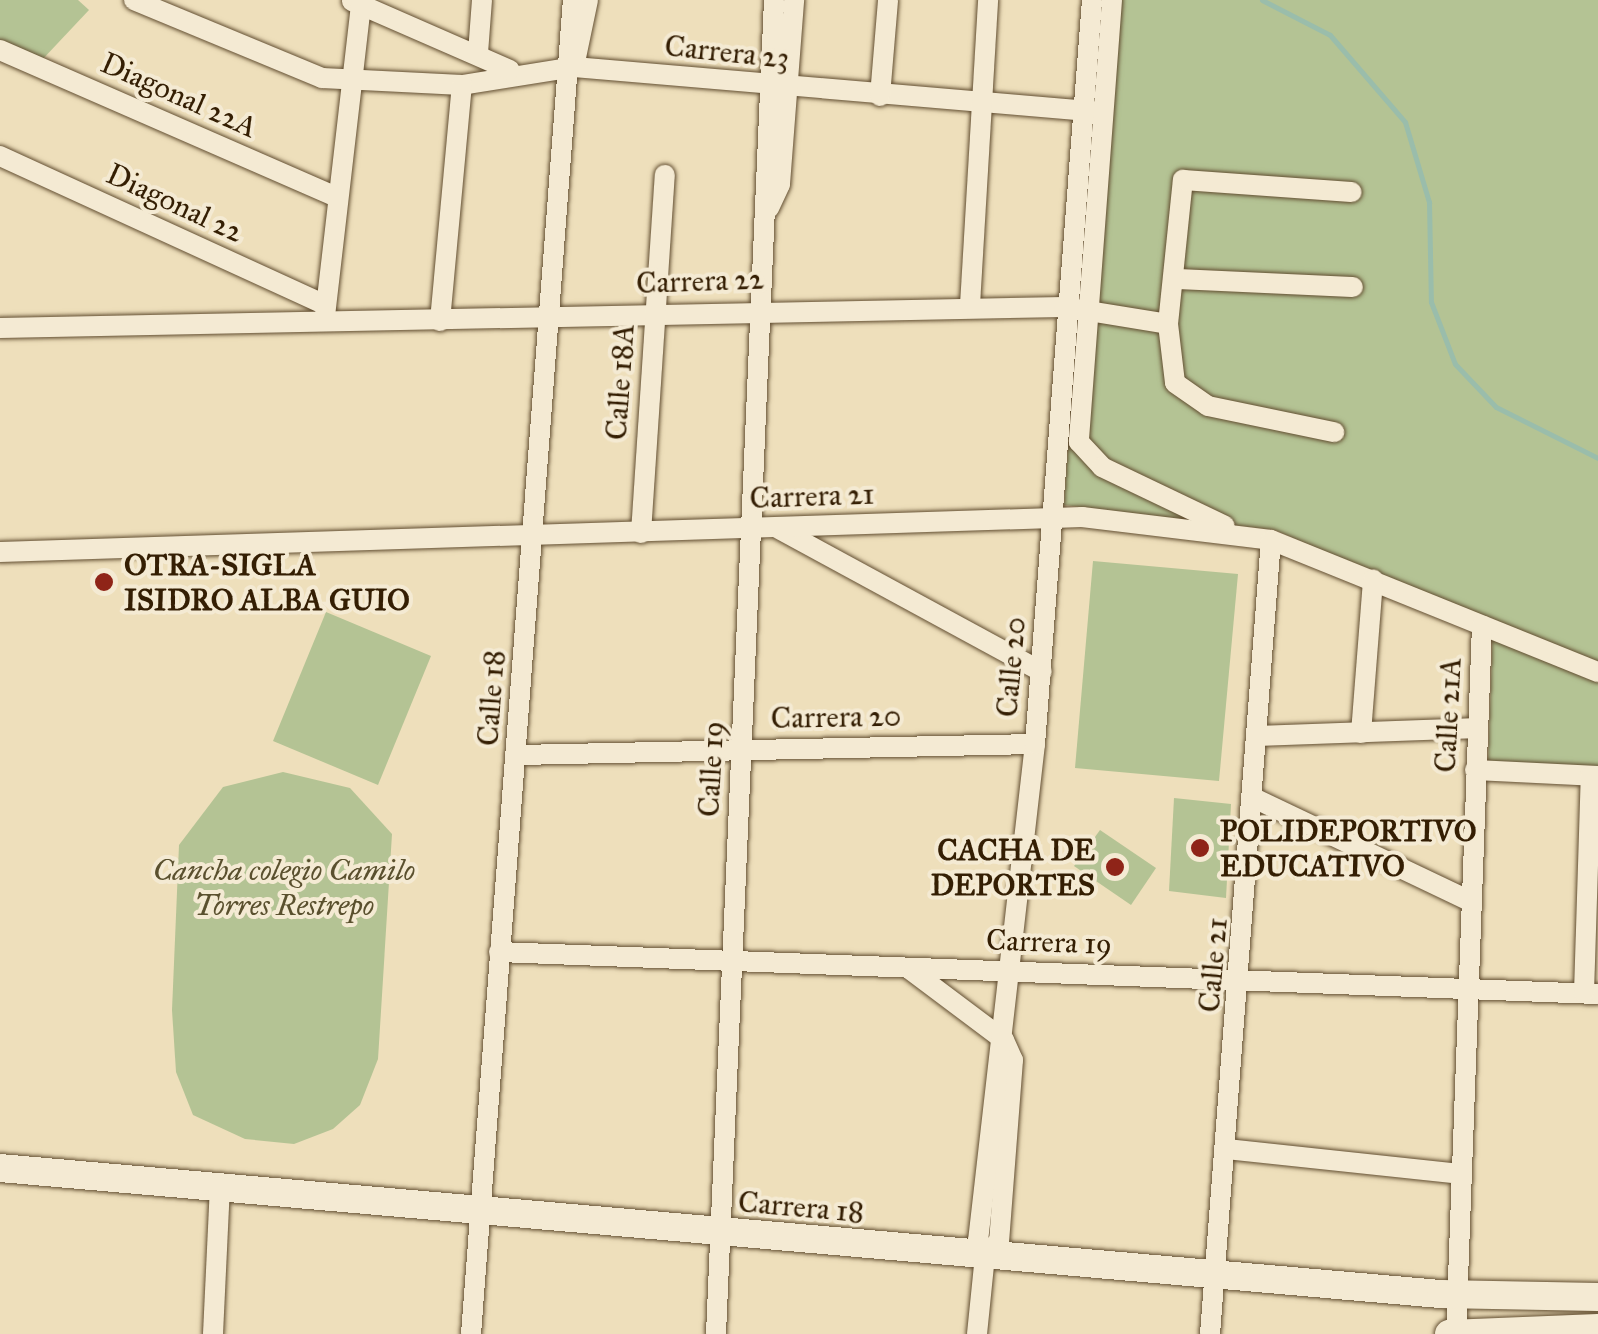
<!DOCTYPE html>
<style>
body{margin:0}
#map{position:relative;width:1598px;height:1334px;overflow:hidden;background:#eedfbb;font-family:"IM FELL Great Primer",serif}
div>[style]{position:absolute}
.green>*{inset:0;background:#b4c394}
.stream>*{height:5px;margin:-2.5px;padding:0 2.5px;transform-origin:2.5px;border-radius:2.5px;background:#9abdab}
.roads{filter:drop-shadow(0 0 2px #624e31) drop-shadow(0 0 2px #624e31)}
.street>*{height:20px;margin:-10px;padding:0 10px;transform-origin:10px;border-radius:10px;background:#f4ead3}
.secondary>*{height:28px;margin:-14px;padding:0 14px;transform-origin:14px;border-radius:14px;background:#f4ead3}
.dots>*{width:28px;height:28px;translate:-50% -50%;box-sizing:border-box;border:5px solid #f4ead3;border-radius:50%}
span{translate:-50% -50%;white-space:nowrap;text-align:center;line-height:1.15;-webkit-text-stroke:8px #f4ead3;paint-order:stroke}
.street-label{font-size:30px;color:#341e03}
.poi-label{font-size:30px;color:#341e03;font-weight:700}
.left{translate:0 -50%;text-align:left}
.right{translate:-100% -50%;text-align:right}
.park-label{font-size:30px;color:#5a502e;font-style:italic}
</style>
<div id="map">
<div class="green">
<div style="clip-path:polygon(0 0,78px 0,89px 10px,41px 61px,0 44px)"></div>
<div style="clip-path:polygon(1101px 0,1598px 0,1598px 772px,1488px 766px,1493px 625px,1275px 530px,1064px 505px)"></div>
<div style="clip-path:polygon(1093px 561px,1238px 574px,1219px 781px,1075px 768px)"></div>
<div style="clip-path:polygon(326px 612px,431px 656px,378px 785px,273px 741px)"></div>
<div style="clip-path:polygon(283px 772px,350px 788px,392px 834px,378px 1059px,360px 1105px,333px 1129px,294px 1144px,245px 1139px,193px 1115px,176px 1072px,172px 1010px,179px 845px,223px 787px)"></div>
<div style="clip-path:polygon(1174px 798px,1231px 804px,1226px 898px,1169px 891px)"></div>
<div style="clip-path:polygon(1100px 830px,1156px 868px,1131px 905px,1074px 866px)"></div>
</div>
<div class="stream">
<div style="left:1262px;top:0;width:76px;rotate:27.2deg"></div>
<div style="left:1330px;top:35px;width:115px;rotate:49.2deg"></div>
<div style="left:1405px;top:122px;width:84px;rotate:73.3deg"></div>
<div style="left:1429px;top:202px;width:100px;rotate:88.9deg"></div>
<div style="left:1431px;top:302px;width:66px;rotate:68.8deg"></div>
<div style="left:1455px;top:364px;width:59px;rotate:46.4deg"></div>
<div style="left:1496px;top:407px;width:114px;rotate:26.6deg"></div>
</div>
<div class="roads">
<div class="street">
<div style="left:134px;top:0;width:204px;rotate:22.5deg"></div>
<div style="left:322px;top:78px;width:140px;rotate:2.9deg"></div>
<div style="left:462px;top:85px;width:113px;rotate:-9.1deg"></div>
<div style="left:574px;top:67px;width:528px;rotate:4.89deg"></div>
<div style="left:1112px;top:0;width:443px;rotate:94.3deg"></div>
<div style="left:1079px;top:442px;width:34px;rotate:47deg"></div>
<div style="left:1102px;top:467px;width:136px;rotate:25.6deg"></div>
<div style="left:352px;top:1px;width:172px;rotate:23.6deg"></div>
<div style="left:0;top:50px;width:365px;rotate:23.6deg"></div>
<div style="left:478px;top:53px;width:53px;rotate:-85.7deg"></div>
<div style="left:574px;top:67px;width:68px;rotate:-78.2deg"></div>
<div style="left:880px;top:96px;width:96px;rotate:-85.2deg"></div>
<div style="left:0;top:156px;width:358px;rotate:24.6deg"></div>
<div style="left:769px;top:208px;width:26px;rotate:-65deg"></div>
<div style="left:780px;top:184px;width:185px;rotate:-85.6deg"></div>
<div style="left:1177px;top:279px;width:176px;rotate:2.6deg"></div>
<div style="left:970px;top:305px;width:306px;rotate:-86.6deg"></div>
<div style="left:325px;top:316px;width:313px;rotate:-83.4deg"></div>
<div style="left:440px;top:321px;width:237px;rotate:-84.7deg"></div>
<div style="left:1168px;top:324px;width:145px;rotate:-84.1deg"></div>
<div style="left:1183px;top:180px;width:169px;rotate:4.1deg"></div>
<div style="left:0;top:328px;width:1064px;rotate:-1.13deg"></div>
<div style="left:1064px;top:307px;width:105px;rotate:9.3deg"></div>
<div style="left:1168px;top:324px;width:59px;rotate:83.2deg"></div>
<div style="left:1175px;top:383px;width:40px;rotate:34.9deg"></div>
<div style="left:1208px;top:406px;width:129px;rotate:11.7deg"></div>
<div style="left:779px;top:529px;width:299px;rotate:28.5deg"></div>
<div style="left:641px;top:533px;width:359px;rotate:-86.2deg"></div>
<div style="left:0;top:552px;width:1083px;rotate:-1.85deg"></div>
<div style="left:1082px;top:517px;width:190px;rotate:6.9deg"></div>
<div style="left:1271px;top:540px;width:353px;rotate:22deg"></div>
<div style="left:1361px;top:733px;width:154px;rotate:-85.5deg"></div>
<div style="left:1260px;top:736px;width:216px;rotate:-2.1deg"></div>
<div style="left:518px;top:755px;width:517px;rotate:-1.22deg"></div>
<div style="left:1475px;top:770px;width:123px;rotate:2.8deg"></div>
<div style="left:1256px;top:799px;width:233px;rotate:25.5deg"></div>
<div style="left:499px;top:952px;width:1100px;rotate:2.19deg"></div>
<div style="left:908px;top:968px;width:120px;rotate:36.9deg"></div>
<div style="left:1004px;top:1040px;width:22px;rotate:66deg"></div>
<div style="left:1013px;top:1060px;width:182px;rotate:94.4deg"></div>
<div style="left:999px;top:1241px;width:20px;rotate:135deg"></div>
<div style="left:1584px;top:993px;width:217px;rotate:-88.2deg"></div>
<div style="left:1227px;top:1149px;width:236px;rotate:6.1deg"></div>
<div style="left:213px;top:1334px;width:148px;rotate:-87.3deg"></div>
<div style="left:471px;top:1334px;width:1338px;rotate:-85.63deg"></div>
<div style="left:716px;top:1334px;width:1335px;rotate:-87.51deg"></div>
<div style="left:977px;top:1334px;width:79px;rotate:-84.2deg"></div>
<div style="left:985px;top:1255px;width:16px;rotate:-117deg"></div>
<div style="left:978px;top:1241px;width:500px;rotate:-83.46deg"></div>
<div style="left:1035px;top:744px;width:746px;rotate:-85.62deg"></div>
<div style="left:1210px;top:1334px;width:796px;rotate:-85.61deg"></div>
<div style="left:1456px;top:1334px;width:709px;rotate:-87.9deg"></div>
</div>
<div class="secondary">
<div style="left:0;top:1168px;width:1446px;rotate:5deg"></div>
<div style="left:1441px;top:1294px;width:157px;rotate:1.1deg"></div>
<div style="left:1449px;top:1334px;width:149px;rotate:-2.3deg"></div>
</div>
</div>
<div class="dots">
<div style="left:104px;top:582px;background:#8f2418"></div>
<div style="left:1200px;top:848px;background:#8f2418"></div>
<div style="left:1115px;top:867px;background:#8f2418"></div>
</div>
<div class="street-label">
<span style="left:727px;top:52px;rotate:6deg">Carrera 23</span>
<span style="left:179px;top:95px;rotate:24deg">Diagonal 22A</span>
<span style="left:175px;top:203px;rotate:25deg">Diagonal 22</span>
<span style="left:700px;top:281px;rotate:-2deg">Carrera 22</span>
<span style="left:620px;top:382px;rotate:-86deg">Calle 18A</span>
<span style="left:812px;top:496px;rotate:-2deg">Carrera 21</span>
<span style="left:1011px;top:667px;rotate:-85deg">Calle 20</span>
<span style="left:491px;top:698px;rotate:-86deg">Calle 18</span>
<span style="left:1448px;top:715px;rotate:-87deg">Calle 21A</span>
<span style="left:836px;top:717px;rotate:-1deg">Carrera 20</span>
<span style="left:711px;top:769px;rotate:-87deg">Calle 19</span>
<span style="left:1049px;top:942px;rotate:2deg">Carrera 19</span>
<span style="left:1213px;top:965px;rotate:-85deg">Calle 21</span>
<span style="left:801px;top:1207px;rotate:5deg">Carrera 18</span>
</div>
<div class="poi-label">
<span class="left" style="left:124px;top:582px">OTRA-SIGLA<br>ISIDRO ALBA GUIO</span>
<span class="left" style="left:1220px;top:848px">POLIDEPORTIVO<br>EDUCATIVO</span>
<span class="right" style="left:1095px;top:867px">CACHA DE<br>DEPORTES</span>
</div>
<div class="park-label">
<span style="left:284px;top:887px">Cancha colegio Camilo<br>Torres Restrepo</span>
</div>
</div>
